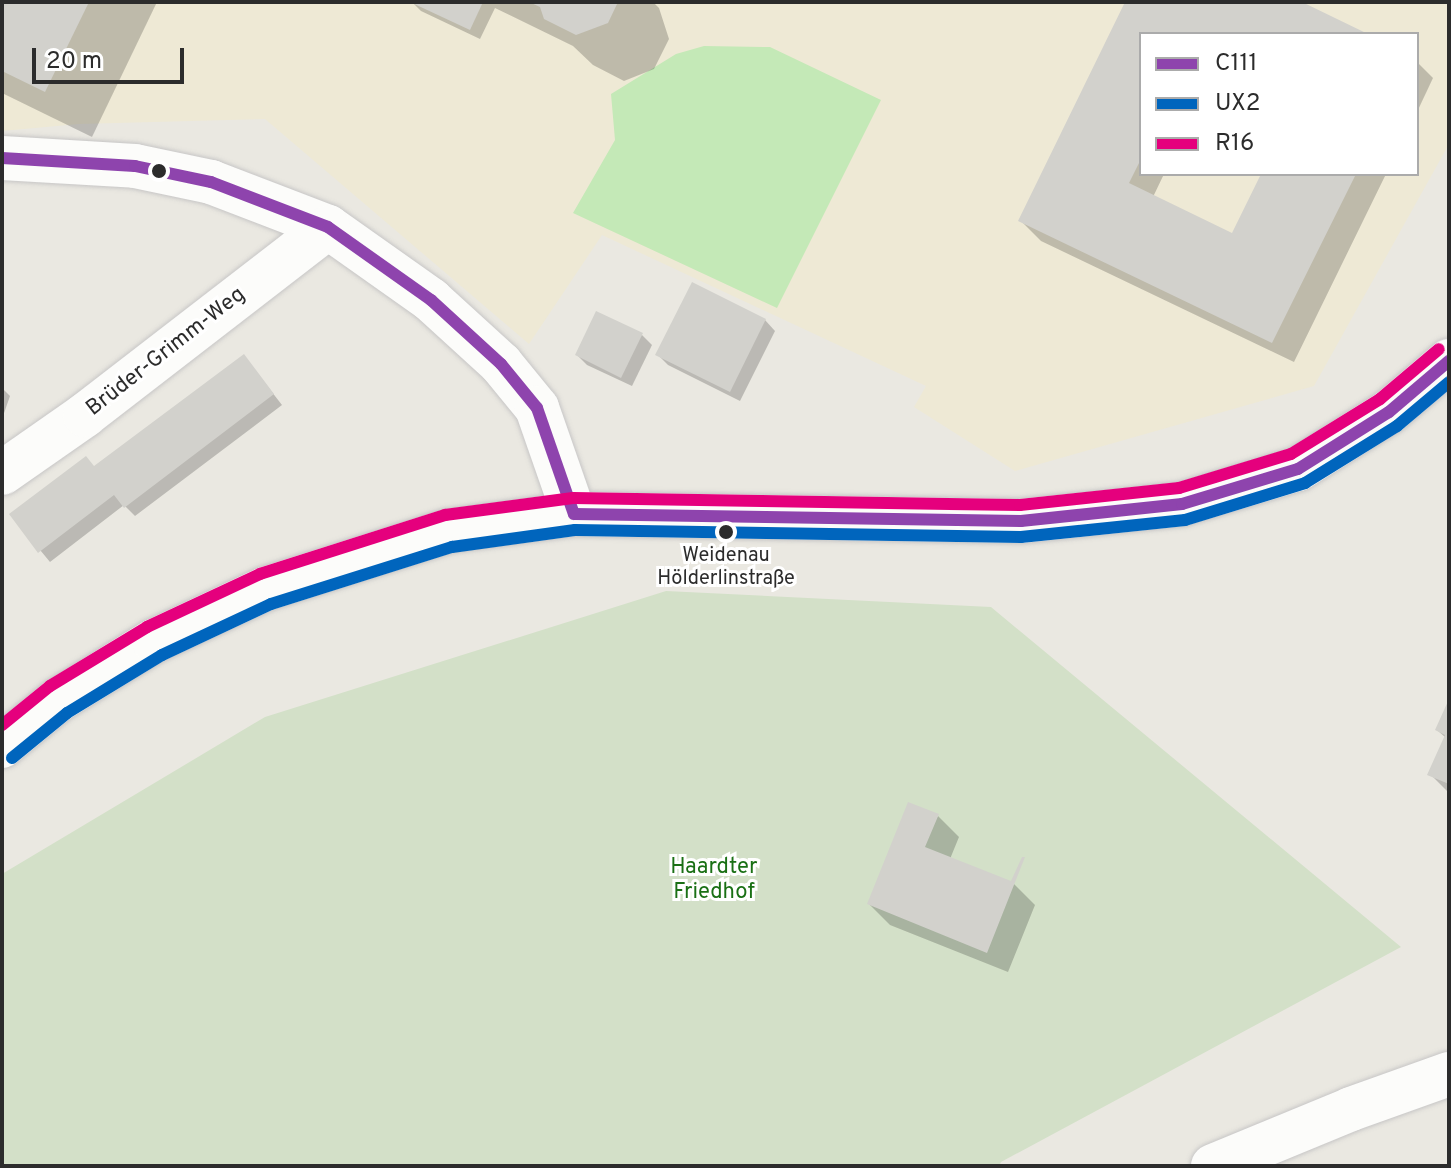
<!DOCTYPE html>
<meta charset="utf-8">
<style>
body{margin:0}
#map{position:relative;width:1451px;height:1168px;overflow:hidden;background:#eae8e1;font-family:Overpass,sans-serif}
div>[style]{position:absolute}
.education>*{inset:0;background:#eee9d5}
.green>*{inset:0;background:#c4e9b7}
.cemetery>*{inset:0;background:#d3e0c8}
.shadow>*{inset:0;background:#0003}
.building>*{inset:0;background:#d2d1cc}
.roads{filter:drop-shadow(0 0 2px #c7c6c6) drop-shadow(0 0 2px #c7c6c6)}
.street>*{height:44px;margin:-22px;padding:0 22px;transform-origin:22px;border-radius:22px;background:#fcfcfa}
.bus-1>*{height:12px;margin:-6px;padding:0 6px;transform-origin:6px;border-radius:6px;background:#8e44ad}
.bus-2>*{height:12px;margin:-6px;padding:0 6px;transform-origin:6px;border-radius:6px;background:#0065bd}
.bus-3>*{height:12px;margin:-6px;padding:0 6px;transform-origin:6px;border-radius:6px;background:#e5007d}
.dots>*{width:22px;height:22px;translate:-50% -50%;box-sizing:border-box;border:4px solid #fff;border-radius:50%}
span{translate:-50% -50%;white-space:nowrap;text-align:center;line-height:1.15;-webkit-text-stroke:6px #fff;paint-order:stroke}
.bus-label{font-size:20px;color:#2c2c2c}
.street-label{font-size:22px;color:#2c2c2c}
.park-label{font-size:22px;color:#1a7015}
.frame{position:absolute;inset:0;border:4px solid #2c2c2c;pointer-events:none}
.legend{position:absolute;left:1139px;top:32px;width:280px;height:144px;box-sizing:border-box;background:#fff;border:2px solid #ababab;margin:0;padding:10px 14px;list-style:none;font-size:24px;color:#2c2c2c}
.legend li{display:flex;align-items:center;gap:16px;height:40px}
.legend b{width:40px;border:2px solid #ababab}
.scale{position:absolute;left:32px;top:48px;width:152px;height:36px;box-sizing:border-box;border:4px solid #2c2c2c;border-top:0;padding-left:10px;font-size:24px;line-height:28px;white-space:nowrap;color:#2c2c2c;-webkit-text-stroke:6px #fff;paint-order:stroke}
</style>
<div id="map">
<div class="education">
<div style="clip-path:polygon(evenodd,2px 2px,1449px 2px,1449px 144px,1314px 386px,1015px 471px,914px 407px,926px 386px,602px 235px,529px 344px,265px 119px,79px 124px,2px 131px,2px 2px,1141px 34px,1417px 34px,1417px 174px,1141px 174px,1141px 34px)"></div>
</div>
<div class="green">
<div style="clip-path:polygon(704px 46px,770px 47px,881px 100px,777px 308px,573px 213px,615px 140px,611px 94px,676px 54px)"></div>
</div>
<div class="cemetery">
<div style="clip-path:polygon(666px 591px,991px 607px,1401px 947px,1001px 1162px,999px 1166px,2px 1166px,2px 874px,265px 717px)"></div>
</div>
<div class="shadow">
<div style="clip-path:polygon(2px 2px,157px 2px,92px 137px,2px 93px)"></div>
<div style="clip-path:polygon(412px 2px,653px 2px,659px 8px,669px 39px,654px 69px,624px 81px,593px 65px,573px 46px,495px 8px,480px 39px,421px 11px)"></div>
<div style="clip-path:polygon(1127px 2px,1298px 2px,1364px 34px,1141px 34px,1141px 174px,1164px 174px,1153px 197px,1233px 235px,1263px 174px,1386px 174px,1294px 362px,1041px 241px,1020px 220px)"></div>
<div style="clip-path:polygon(1417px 62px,1433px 78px,1417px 112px)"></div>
<div style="clip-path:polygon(765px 320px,775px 331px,740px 401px,668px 365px,658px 355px)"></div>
<div style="clip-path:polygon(642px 335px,652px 345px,632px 386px,587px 365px,577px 355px)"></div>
<div style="clip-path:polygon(244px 356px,282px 405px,135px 516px,124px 505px,50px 562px,11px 515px,95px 468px)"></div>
<div style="clip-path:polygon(2px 388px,10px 396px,2px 419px)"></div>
<div style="clip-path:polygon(1449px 704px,1449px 793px,1430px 774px,1446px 738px,1437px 730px)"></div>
<div style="clip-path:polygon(938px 816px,959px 837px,950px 859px,1014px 884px,1035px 905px,1008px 972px,890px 925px,869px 904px)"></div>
</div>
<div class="building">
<div style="clip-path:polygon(2px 2px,89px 2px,45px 92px,2px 71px)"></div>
<div style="clip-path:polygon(410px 2px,483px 2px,470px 30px)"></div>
<div style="clip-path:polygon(529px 2px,618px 2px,608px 23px,576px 35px,544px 19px,540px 7px)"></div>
<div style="clip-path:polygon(1125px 2px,1302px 2px,1368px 34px,1141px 34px,1141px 159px,1129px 183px,1232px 233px,1261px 174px,1356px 174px,1272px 343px,1018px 221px)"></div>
<div style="clip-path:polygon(692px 282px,766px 319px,730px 392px,655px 355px)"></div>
<div style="clip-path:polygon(596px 311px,643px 333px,621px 378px,575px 355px)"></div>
<div style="clip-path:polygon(244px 354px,274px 394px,124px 508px,114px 495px,38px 553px,9px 514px,86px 456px,94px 466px)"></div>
<div style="clip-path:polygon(1449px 699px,1449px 784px,1427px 775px,1445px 735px,1435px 730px)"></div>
<div style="clip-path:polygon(908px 802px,939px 814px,925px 847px,1011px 881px,1022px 857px,1025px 857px,987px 953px,867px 904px)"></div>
</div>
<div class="roads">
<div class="street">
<div style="left:2px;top:158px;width:133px;rotate:3.4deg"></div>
<div style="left:135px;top:166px;width:78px;rotate:11.9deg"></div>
<div style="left:211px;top:182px;width:125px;rotate:21deg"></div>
<div style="left:328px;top:227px;width:126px;rotate:35.3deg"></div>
<div style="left:431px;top:300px;width:95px;rotate:42.4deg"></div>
<div style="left:501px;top:364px;width:57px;rotate:50.7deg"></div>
<div style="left:537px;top:408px;width:112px;rotate:70.8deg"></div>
<div style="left:2px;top:473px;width:101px;rotate:-34.9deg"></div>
<div style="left:85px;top:415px;width:307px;rotate:-37.7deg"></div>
<div style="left:2px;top:746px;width:72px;rotate:-39.4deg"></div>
<div style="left:58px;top:700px;width:113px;rotate:-31.6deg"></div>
<div style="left:154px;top:641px;width:123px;rotate:-25.1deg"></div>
<div style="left:265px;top:589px;width:192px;rotate:-17.6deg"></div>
<div style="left:448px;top:531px;width:127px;rotate:-7.7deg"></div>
<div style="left:574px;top:514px;width:447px;rotate:0.9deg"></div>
<div style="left:1021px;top:521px;width:162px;rotate:-6deg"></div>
<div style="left:1182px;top:504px;width:121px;rotate:-16.8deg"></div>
<div style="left:1298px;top:469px;width:107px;rotate:-32.1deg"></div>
<div style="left:1389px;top:412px;width:79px;rotate:-40.4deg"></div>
<div style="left:1213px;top:1166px;width:149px;rotate:-22.4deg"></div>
<div style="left:1351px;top:1109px;width:104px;rotate:-19.7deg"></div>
</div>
</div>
<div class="bus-1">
<div style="left:2px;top:158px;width:133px;rotate:3.4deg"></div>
<div style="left:135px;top:166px;width:78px;rotate:11.9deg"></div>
<div style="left:211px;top:182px;width:125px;rotate:21deg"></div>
<div style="left:328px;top:227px;width:126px;rotate:35.3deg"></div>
<div style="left:431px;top:300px;width:95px;rotate:42.4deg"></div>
<div style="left:501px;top:364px;width:57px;rotate:50.7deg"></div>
<div style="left:537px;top:408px;width:112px;rotate:70.8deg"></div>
<div style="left:574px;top:514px;width:447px;rotate:0.9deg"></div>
<div style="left:1021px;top:521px;width:162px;rotate:-6deg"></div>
<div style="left:1182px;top:504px;width:121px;rotate:-16.8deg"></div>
<div style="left:1298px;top:469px;width:107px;rotate:-32.1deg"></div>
<div style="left:1389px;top:412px;width:79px;rotate:-40.4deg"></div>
</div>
<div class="bus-2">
<div style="left:12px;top:758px;width:71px;rotate:-39.3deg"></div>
<div style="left:67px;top:713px;width:111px;rotate:-31.4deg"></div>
<div style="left:162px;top:655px;width:120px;rotate:-25.1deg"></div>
<div style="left:271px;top:604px;width:190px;rotate:-17.5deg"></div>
<div style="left:452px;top:547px;width:124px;rotate:-7.9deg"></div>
<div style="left:575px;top:530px;width:446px;rotate:0.9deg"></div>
<div style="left:1021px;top:537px;width:165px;rotate:-5.9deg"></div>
<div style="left:1185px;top:520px;width:126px;rotate:-17.1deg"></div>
<div style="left:1305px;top:483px;width:108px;rotate:-31.8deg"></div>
<div style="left:1397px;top:426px;width:68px;rotate:-40.2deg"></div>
</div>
<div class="bus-3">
<div style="left:2px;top:725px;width:62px;rotate:-39.1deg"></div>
<div style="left:50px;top:686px;width:114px;rotate:-31.3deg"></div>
<div style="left:147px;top:627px;width:125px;rotate:-25.1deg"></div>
<div style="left:260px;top:574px;width:194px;rotate:-17.7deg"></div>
<div style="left:445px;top:515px;width:129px;rotate:-7.6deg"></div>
<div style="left:573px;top:498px;width:447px;rotate:0.9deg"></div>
<div style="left:1020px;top:505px;width:160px;rotate:-6.1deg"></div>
<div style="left:1179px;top:488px;width:117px;rotate:-16.9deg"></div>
<div style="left:1291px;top:454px;width:105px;rotate:-31.7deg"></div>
<div style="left:1380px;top:399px;width:77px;rotate:-40.3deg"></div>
</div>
<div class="dots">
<div style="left:159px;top:171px;background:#2c2c2c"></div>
<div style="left:726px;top:532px;background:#2c2c2c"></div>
</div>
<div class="bus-label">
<span style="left:726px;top:568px">Weidenau<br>Hölderlinstraße</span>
</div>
<div class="street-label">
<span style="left:166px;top:352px;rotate:-38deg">Brüder-Grimm-Weg</span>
</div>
<div class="park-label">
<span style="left:714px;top:880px">Haardter<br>Friedhof</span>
</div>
<div class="frame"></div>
<ul class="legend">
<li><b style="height:10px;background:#8e44ad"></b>C111</li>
<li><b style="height:10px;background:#0065bd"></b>UX2</li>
<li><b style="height:10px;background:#e5007d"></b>R16</li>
</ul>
<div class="scale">20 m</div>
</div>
